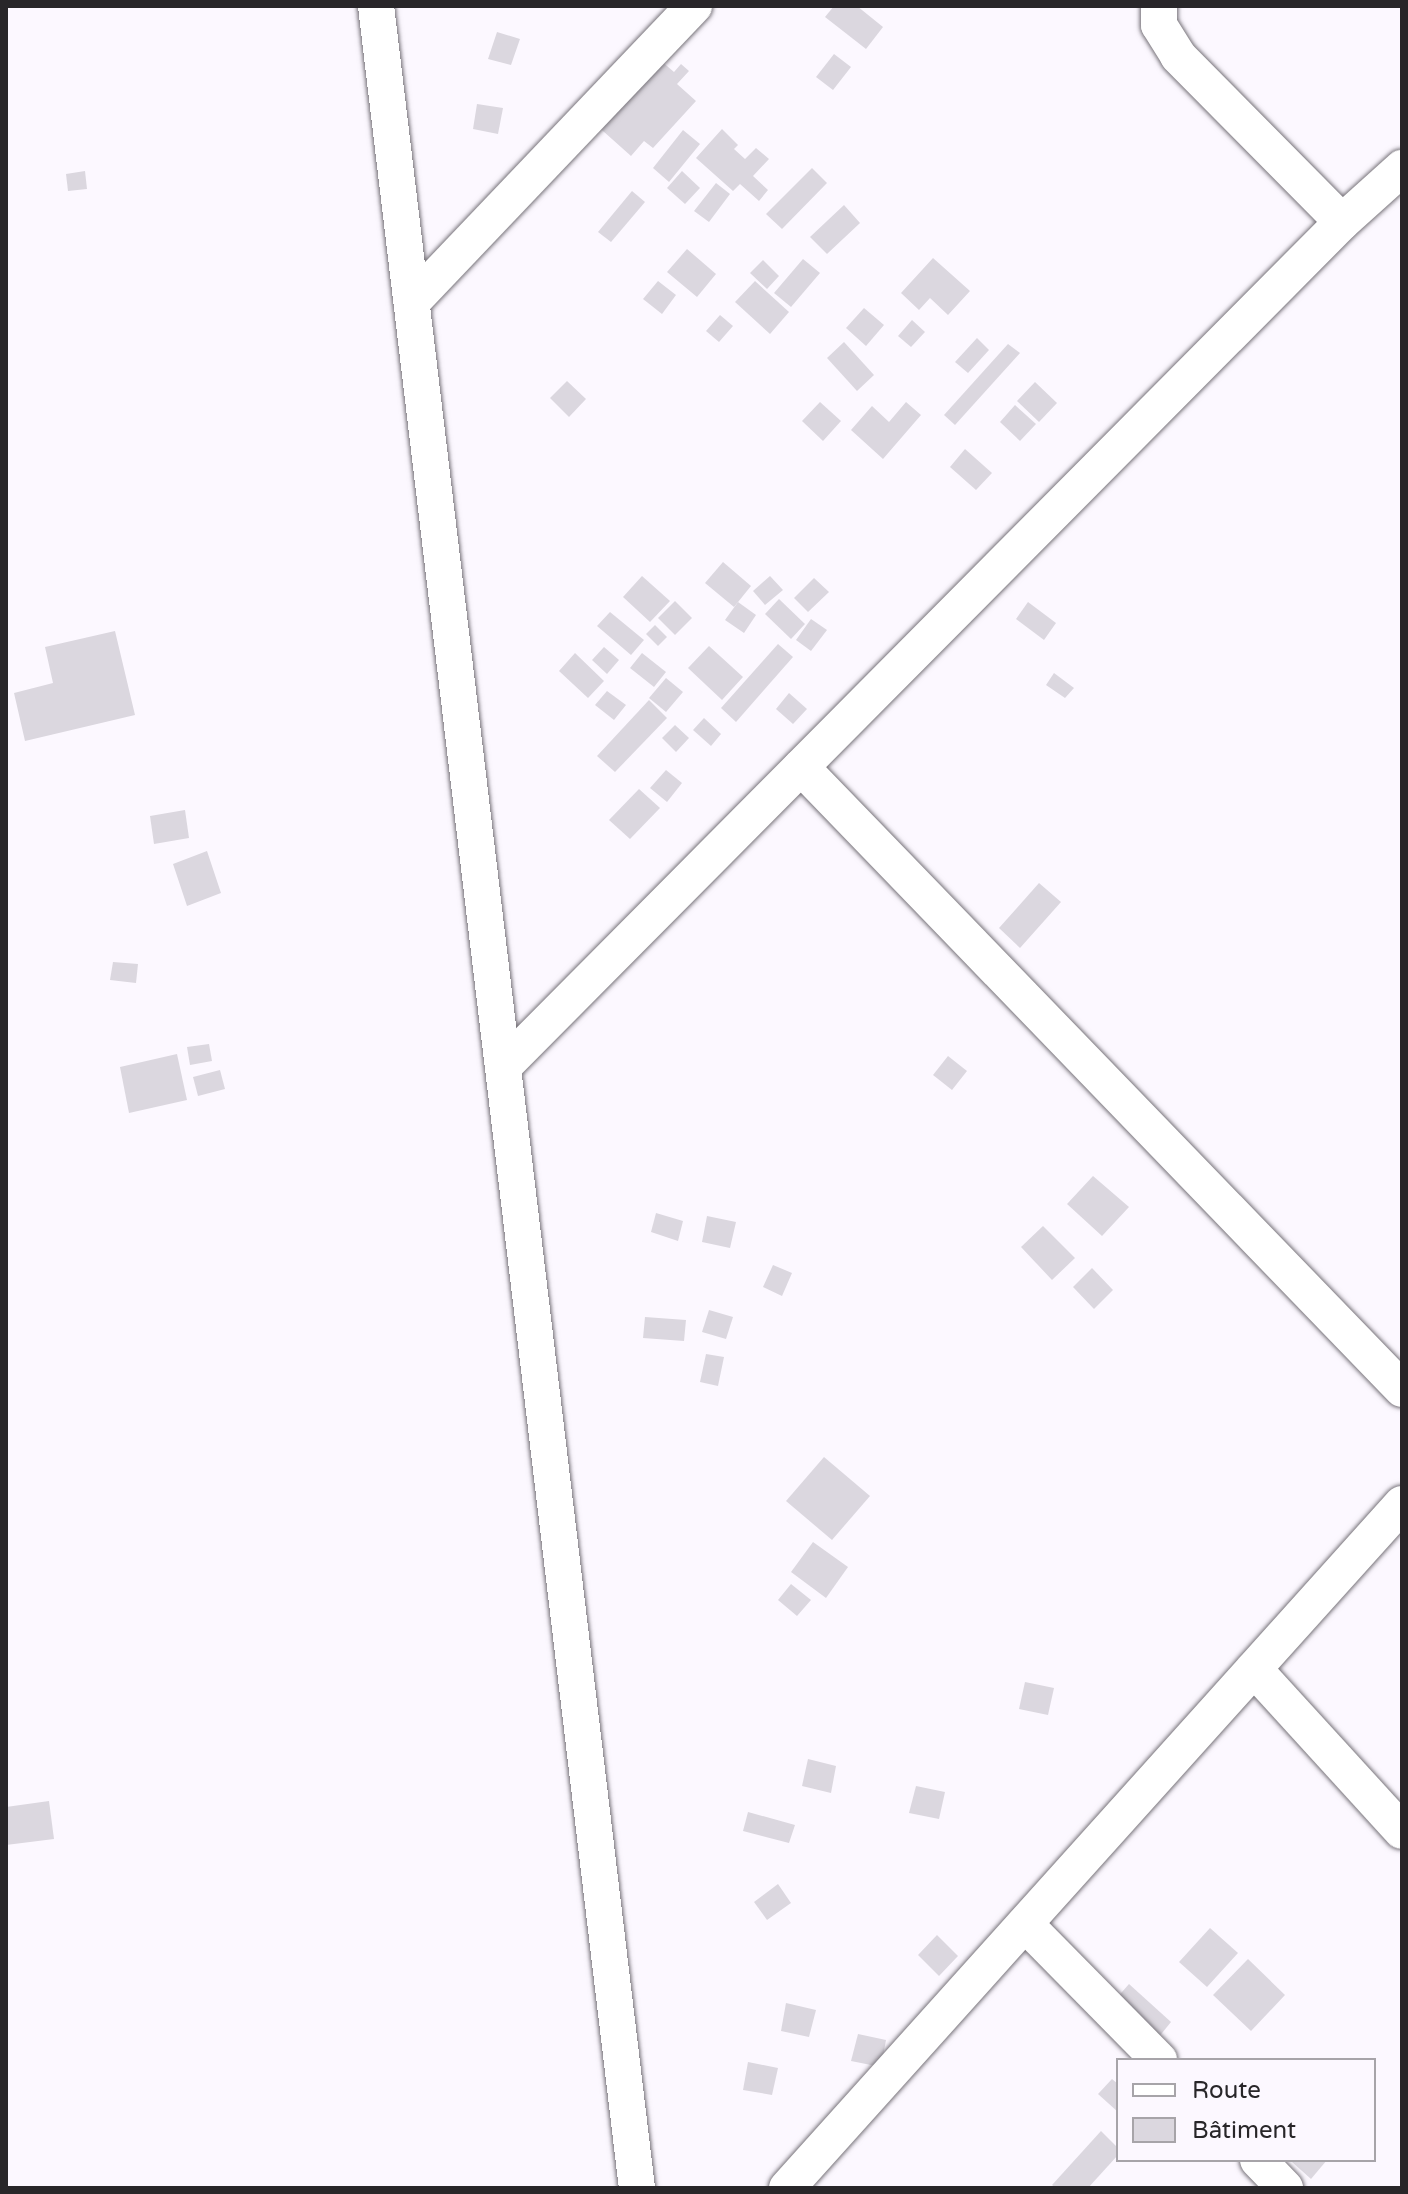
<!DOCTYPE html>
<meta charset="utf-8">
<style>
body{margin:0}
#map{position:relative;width:1408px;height:2194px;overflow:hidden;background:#fcf8ff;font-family:"Varela Round",sans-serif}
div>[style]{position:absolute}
.building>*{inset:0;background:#dbd7df}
.roads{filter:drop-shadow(0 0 2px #77737a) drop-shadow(0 0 2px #77737a)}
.street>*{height:36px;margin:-18px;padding:0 18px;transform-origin:18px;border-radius:18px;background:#fff}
span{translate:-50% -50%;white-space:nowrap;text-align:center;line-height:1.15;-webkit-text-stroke:6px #fcf8ff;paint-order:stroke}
.frame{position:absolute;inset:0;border:8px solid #282629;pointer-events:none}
.legend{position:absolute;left:1116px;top:2058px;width:260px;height:104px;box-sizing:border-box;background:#fcf8ff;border:2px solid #a7a4a9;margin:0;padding:10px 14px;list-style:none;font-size:24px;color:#282629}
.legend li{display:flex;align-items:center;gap:16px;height:40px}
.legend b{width:40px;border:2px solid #a7a4a9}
</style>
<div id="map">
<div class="building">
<div style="clip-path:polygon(834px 6px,857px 6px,883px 27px,866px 49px,825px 17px)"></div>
<div style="clip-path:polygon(497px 32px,520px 39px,511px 65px,488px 59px)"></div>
<div style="clip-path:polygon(834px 54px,851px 67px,833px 90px,816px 77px)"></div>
<div style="clip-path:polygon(660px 60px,674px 72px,681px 64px,689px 71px,677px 84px,696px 101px,653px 148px,644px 141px,631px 156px,594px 123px)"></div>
<div style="clip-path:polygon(477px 104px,503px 108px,498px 134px,473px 129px)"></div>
<div style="clip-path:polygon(722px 129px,738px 145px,734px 149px,745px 159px,756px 148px,769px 159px,753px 176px,768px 190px,759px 201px,740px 184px,733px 191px,696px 158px)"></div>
<div style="clip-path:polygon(683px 130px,700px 144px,669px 182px,653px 168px)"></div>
<div style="clip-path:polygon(812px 168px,827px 183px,782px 229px,766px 214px)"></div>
<div style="clip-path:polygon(85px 171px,87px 189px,68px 191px,66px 174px)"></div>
<div style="clip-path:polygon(682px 171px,700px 188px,685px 204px,667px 188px)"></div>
<div style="clip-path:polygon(716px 183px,730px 194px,709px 222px,694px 211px)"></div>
<div style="clip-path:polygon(632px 191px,645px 202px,611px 242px,598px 232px)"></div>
<div style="clip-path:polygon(844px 205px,860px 223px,827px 254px,810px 237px)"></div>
<div style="clip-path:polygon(687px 249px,716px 274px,697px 297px,667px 272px)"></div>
<div style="clip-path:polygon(933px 258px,970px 291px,948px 315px,930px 298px,919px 310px,901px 293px)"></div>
<div style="clip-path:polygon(803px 259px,820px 273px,791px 307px,774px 293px)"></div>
<div style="clip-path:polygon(763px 260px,779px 276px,767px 289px,750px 273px)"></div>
<div style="clip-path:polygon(658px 281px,676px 295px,662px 314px,643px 299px)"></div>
<div style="clip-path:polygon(755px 281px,789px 312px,770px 334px,735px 302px)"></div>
<div style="clip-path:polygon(864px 308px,884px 325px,866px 346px,846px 328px)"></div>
<div style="clip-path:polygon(720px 315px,733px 326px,719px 342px,706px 331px)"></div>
<div style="clip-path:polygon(912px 320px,925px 332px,911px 347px,898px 336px)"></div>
<div style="clip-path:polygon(977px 338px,989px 350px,968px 373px,955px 362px)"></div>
<div style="clip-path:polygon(844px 342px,874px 375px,857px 391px,827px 358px)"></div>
<div style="clip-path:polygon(1008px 344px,1020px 353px,955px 425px,944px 415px)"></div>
<div style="clip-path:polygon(567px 381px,586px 399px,569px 417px,550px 398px)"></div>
<div style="clip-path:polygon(1035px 382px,1057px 403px,1039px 422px,1017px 401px)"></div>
<div style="clip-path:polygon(820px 402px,841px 421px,823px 441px,802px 421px)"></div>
<div style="clip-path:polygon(906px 402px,921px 415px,883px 459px,851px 430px,872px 406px,889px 422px)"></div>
<div style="clip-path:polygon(1015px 405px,1036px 424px,1020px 441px,1000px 422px)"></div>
<div style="clip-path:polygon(965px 449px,992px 473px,976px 490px,950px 467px)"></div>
<div style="clip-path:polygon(723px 562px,751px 586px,734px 607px,705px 583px)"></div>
<div style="clip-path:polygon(642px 576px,670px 601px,650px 622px,623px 597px)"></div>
<div style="clip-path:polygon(770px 576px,783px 590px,765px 605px,753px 591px)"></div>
<div style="clip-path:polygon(814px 578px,829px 592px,808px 612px,794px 598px)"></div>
<div style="clip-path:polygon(779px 599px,805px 624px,791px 639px,765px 614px)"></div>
<div style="clip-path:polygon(675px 601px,692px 618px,675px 635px,658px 618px)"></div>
<div style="clip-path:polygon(738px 602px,756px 615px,744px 633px,725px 620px)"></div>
<div style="clip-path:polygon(1028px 602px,1056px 623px,1044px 640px,1016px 619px)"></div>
<div style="clip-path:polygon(610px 612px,644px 640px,631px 655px,597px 626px)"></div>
<div style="clip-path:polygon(811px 619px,827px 630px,811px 651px,796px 640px)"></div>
<div style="clip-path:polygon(655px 625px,667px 637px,658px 646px,646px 634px)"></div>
<div style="clip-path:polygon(115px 631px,135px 715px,25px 741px,14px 693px,53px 683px,45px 647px)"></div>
<div style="clip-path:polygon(778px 644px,793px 657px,736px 722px,721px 708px)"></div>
<div style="clip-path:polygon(709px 646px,743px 677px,722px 700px,688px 668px)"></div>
<div style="clip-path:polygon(604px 647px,619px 660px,607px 674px,592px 660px)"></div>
<div style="clip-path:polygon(575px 653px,604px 681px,588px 698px,559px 671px)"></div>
<div style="clip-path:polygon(642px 653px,666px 672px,654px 687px,630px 668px)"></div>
<div style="clip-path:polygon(1054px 673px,1074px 688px,1065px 698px,1046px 685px)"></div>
<div style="clip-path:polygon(666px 678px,683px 692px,666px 712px,649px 698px)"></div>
<div style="clip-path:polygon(607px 691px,626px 705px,614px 720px,595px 705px)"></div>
<div style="clip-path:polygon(789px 693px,807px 709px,793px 724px,776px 709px)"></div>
<div style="clip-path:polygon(649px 700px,667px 718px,615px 772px,597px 756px)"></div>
<div style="clip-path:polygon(704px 718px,721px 734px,711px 746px,693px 730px)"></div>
<div style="clip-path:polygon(675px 725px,689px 738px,676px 752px,662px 738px)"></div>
<div style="clip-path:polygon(666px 770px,682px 783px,667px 802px,650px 788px)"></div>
<div style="clip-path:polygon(639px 789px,660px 808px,630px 839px,609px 820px)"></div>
<div style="clip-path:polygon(185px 810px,189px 838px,154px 844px,150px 816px)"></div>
<div style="clip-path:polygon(207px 851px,221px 893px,187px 906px,173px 864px)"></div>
<div style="clip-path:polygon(1039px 883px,1061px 902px,1020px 948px,999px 928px)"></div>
<div style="clip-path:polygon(113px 962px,138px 964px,136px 983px,110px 980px)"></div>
<div style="clip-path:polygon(209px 1044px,212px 1061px,190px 1065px,187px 1047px)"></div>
<div style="clip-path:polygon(177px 1054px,187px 1100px,129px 1113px,120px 1067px)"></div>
<div style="clip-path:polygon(948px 1056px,967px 1071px,952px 1090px,933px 1075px)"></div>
<div style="clip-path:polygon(220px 1070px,225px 1089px,198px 1096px,193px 1077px)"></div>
<div style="clip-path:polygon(1093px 1176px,1129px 1207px,1102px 1236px,1067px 1204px)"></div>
<div style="clip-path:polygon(656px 1213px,683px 1221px,678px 1241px,651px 1232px)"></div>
<div style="clip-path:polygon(707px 1216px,736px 1222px,730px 1248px,702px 1242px)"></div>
<div style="clip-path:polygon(1043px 1226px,1075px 1258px,1052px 1280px,1021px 1247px)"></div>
<div style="clip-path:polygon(773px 1265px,792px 1273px,782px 1296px,763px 1287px)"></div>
<div style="clip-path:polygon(1092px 1268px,1113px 1290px,1094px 1309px,1073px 1287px)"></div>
<div style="clip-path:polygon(709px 1310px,733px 1317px,726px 1339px,702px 1332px)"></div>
<div style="clip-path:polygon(645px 1317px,686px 1320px,684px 1341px,643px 1338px)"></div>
<div style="clip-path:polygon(706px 1354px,724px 1357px,718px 1386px,700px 1382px)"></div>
<div style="clip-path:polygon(824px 1457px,870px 1496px,832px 1540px,786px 1501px)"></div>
<div style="clip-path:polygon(813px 1542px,848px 1567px,826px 1598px,791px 1572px)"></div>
<div style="clip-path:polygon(791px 1584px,811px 1600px,797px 1616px,778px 1600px)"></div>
<div style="clip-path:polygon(1025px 1682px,1054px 1688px,1048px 1715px,1019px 1709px)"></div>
<div style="clip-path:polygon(808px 1759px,836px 1766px,831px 1793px,802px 1786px)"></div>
<div style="clip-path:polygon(916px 1786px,945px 1792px,939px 1819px,909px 1813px)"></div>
<div style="clip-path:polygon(49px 1801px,54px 1839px,6px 1845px,6px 1807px)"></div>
<div style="clip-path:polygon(748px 1812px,795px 1825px,789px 1843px,743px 1831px)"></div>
<div style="clip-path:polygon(778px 1884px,791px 1903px,767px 1920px,754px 1902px)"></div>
<div style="clip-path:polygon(1210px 1928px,1238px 1953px,1207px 1987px,1179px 1962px)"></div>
<div style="clip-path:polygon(937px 1935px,958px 1956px,939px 1976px,918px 1955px)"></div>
<div style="clip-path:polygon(1248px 1959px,1285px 1995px,1251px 2031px,1213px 1995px)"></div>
<div style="clip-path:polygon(1129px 1984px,1171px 2022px,1158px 2038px,1115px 2000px)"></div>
<div style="clip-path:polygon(786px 2003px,816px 2010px,809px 2037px,781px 2031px)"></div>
<div style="clip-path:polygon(858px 2034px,886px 2040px,881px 2067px,851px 2061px)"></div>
<div style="clip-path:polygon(748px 2062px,778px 2068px,772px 2095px,743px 2090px)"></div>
<div style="clip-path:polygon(1112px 2079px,1118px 2084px,1118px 2112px,1098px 2094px)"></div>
<div style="clip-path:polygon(1101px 2131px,1118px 2148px,1118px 2155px,1088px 2188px,1056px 2188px,1052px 2185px)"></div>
<div style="clip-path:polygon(1294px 2160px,1327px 2160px,1311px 2179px,1292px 2162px)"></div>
</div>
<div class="roads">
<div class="street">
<div style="left:376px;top:6px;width:2198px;rotate:83.18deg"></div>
<div style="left:1159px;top:6px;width:19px;rotate:90deg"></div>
<div style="left:1159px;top:25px;width:36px;rotate:58deg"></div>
<div style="left:1178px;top:56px;width:233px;rotate:45.3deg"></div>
<div style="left:412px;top:302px;width:409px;rotate:-46.4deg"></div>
<div style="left:801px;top:767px;width:865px;rotate:45.98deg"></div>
<div style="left:503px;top:1067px;width:1191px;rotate:-45.2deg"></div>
<div style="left:1342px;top:222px;width:81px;rotate:-42deg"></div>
<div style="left:1254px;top:1669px;width:219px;rotate:47.6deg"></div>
<div style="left:1025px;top:1924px;width:191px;rotate:45.4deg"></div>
<div style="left:1258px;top:2160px;width:39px;rotate:46deg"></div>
<div style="left:787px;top:2188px;width:920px;rotate:-48.04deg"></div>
</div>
</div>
<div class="frame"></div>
<ul class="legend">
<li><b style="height:10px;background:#fff"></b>Route</li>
<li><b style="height:22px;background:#dbd7df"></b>Bâtiment</li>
</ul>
</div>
